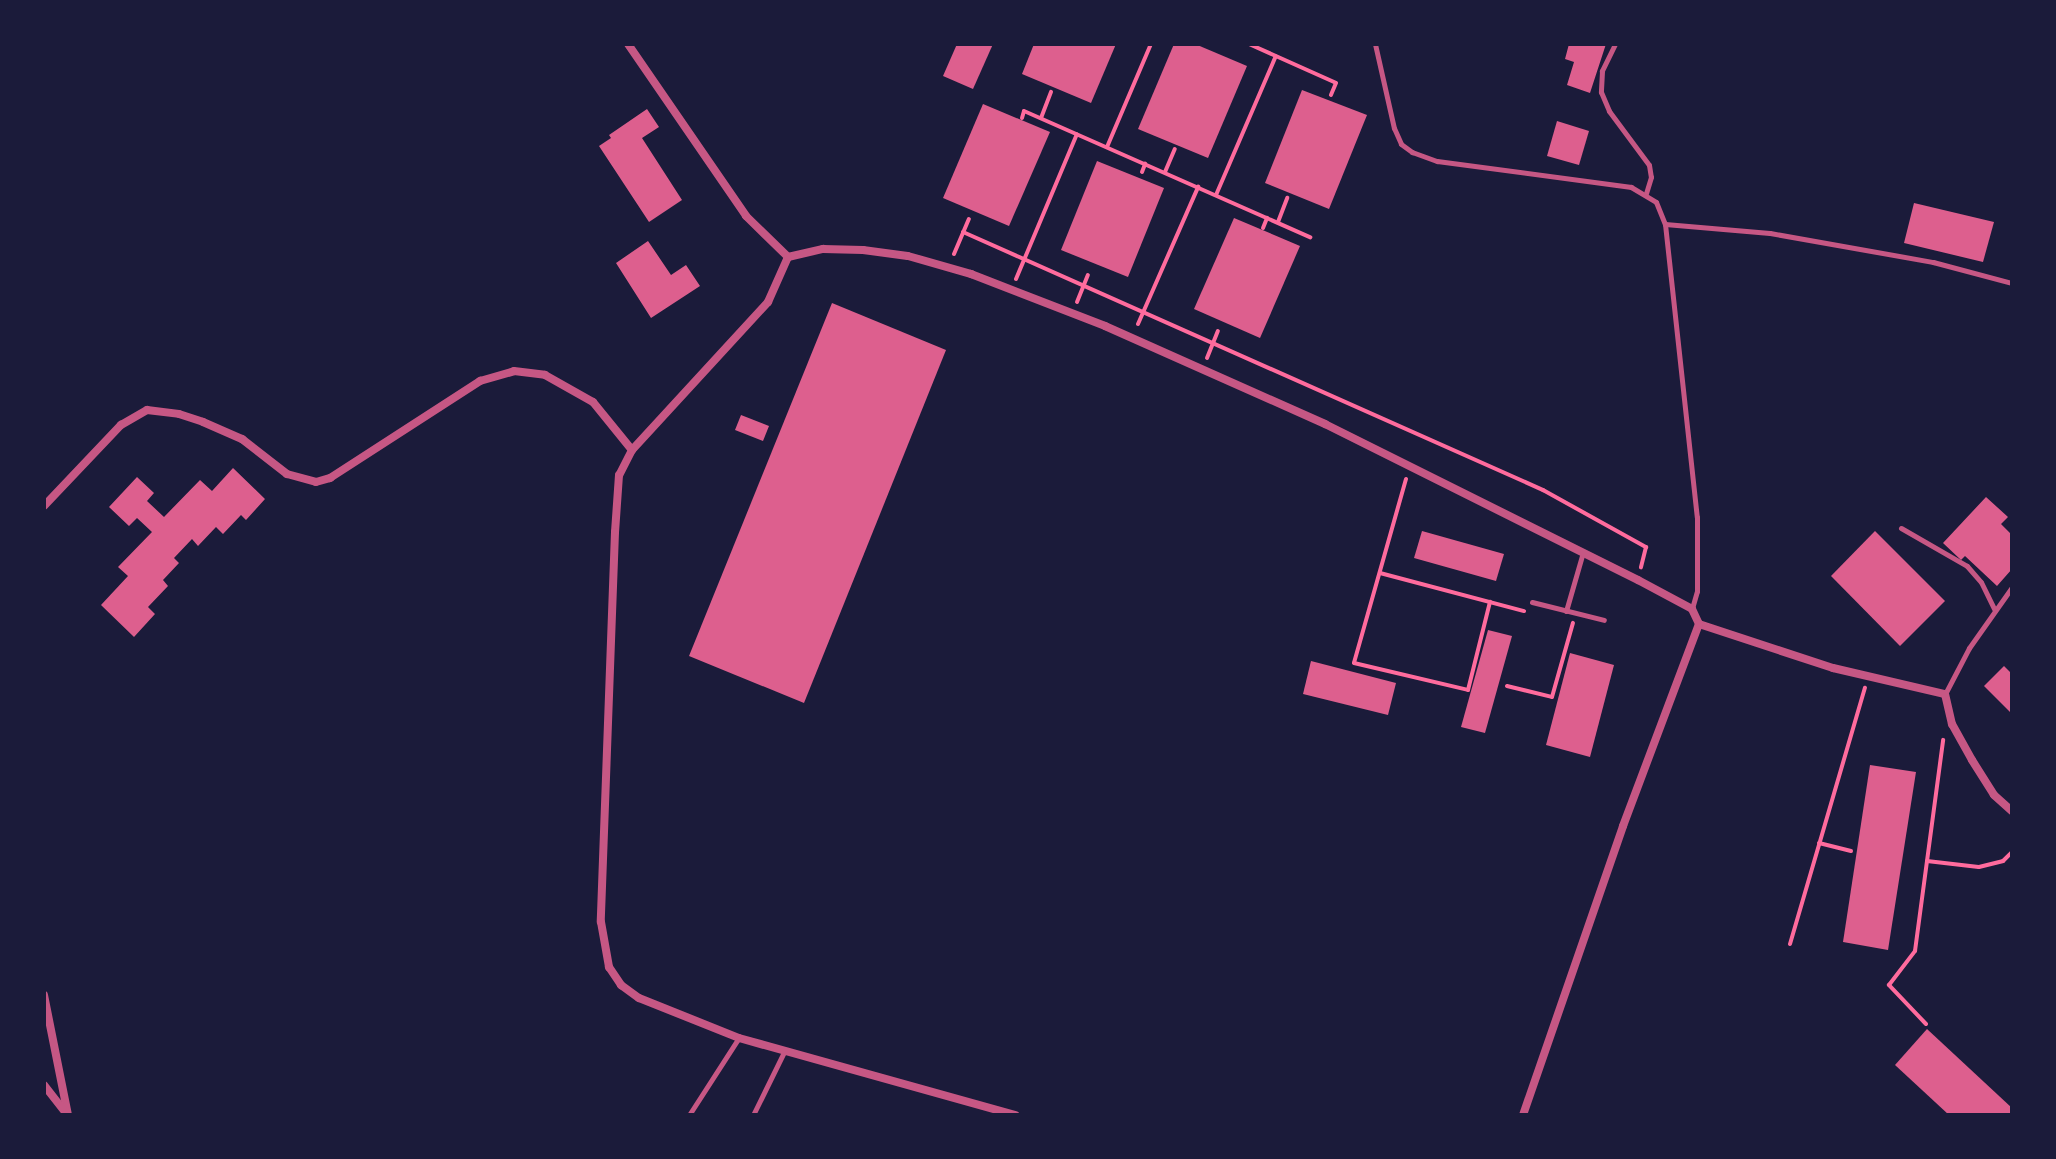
<!DOCTYPE html>
<style>
body{margin:0}
#map{position:relative;width:2056px;height:1159px;overflow:hidden;background:#1b1b3a;font-family:"Space Grotesk",sans-serif}
div>[style]{position:absolute}
.building>*{inset:0;background:#dd5f8e}
.path>*{height:4px;margin:-2px;padding:0 2px;transform-origin:2px;border-radius:2px;background:#ff6b9d}
.service>*{height:5px;margin:-2.5px;padding:0 2.5px;transform-origin:2.5px;border-radius:2.5px;background:#c65784}
.minor>*{height:8px;margin:-4px;padding:0 4px;transform-origin:4px;border-radius:4px;background:#c65784}
span{translate:-50% -50%;white-space:nowrap;text-align:center;line-height:1.15;-webkit-text-stroke:6px #1b1b3a;paint-order:stroke}
.frame{position:absolute;inset:0;border:46px solid #1b1b3a;pointer-events:none}
</style>
<div id="map">
<div class="building">
<div style="clip-path:polygon(957px 44px,993px 44px,973px 89px,943px 76px)"></div>
<div style="clip-path:polygon(1034px 44px,1116px 44px,1091px 103px,1022px 74px)"></div>
<div style="clip-path:polygon(1174px 44px,1195px 44px,1247px 66px,1208px 158px,1138px 129px)"></div>
<div style="clip-path:polygon(1569px 44px,1606px 44px,1590px 93px,1567px 85px,1574px 62px,1565px 59px)"></div>
<div style="clip-path:polygon(1302px 90px,1367px 115px,1329px 209px,1265px 183px)"></div>
<div style="clip-path:polygon(983px 104px,1050px 132px,1009px 226px,943px 198px)"></div>
<div style="clip-path:polygon(647px 109px,659px 127px,642px 138px,682px 200px,649px 222px,599px 146px,611px 138px,609px 135px)"></div>
<div style="clip-path:polygon(1557px 121px,1589px 131px,1579px 165px,1547px 156px)"></div>
<div style="clip-path:polygon(1097px 161px,1164px 188px,1128px 277px,1061px 250px)"></div>
<div style="clip-path:polygon(1914px 203px,1994px 222px,1983px 262px,1904px 243px)"></div>
<div style="clip-path:polygon(1234px 218px,1300px 246px,1260px 338px,1194px 309px)"></div>
<div style="clip-path:polygon(648px 241px,671px 275px,686px 265px,700px 286px,651px 318px,616px 263px)"></div>
<div style="clip-path:polygon(832px 303px,946px 350px,804px 703px,689px 656px)"></div>
<div style="clip-path:polygon(741px 415px,769px 426px,763px 441px,735px 430px)"></div>
<div style="clip-path:polygon(233px 468px,265px 499px,246px 520px,241px 515px,223px 534px,216px 527px,198px 546px,192px 539px,174px 558px,179px 563px,163px 580px,168px 586px,148px 607px,155px 614px,134px 637px,101px 605px,128px 576px,118px 567px,152px 532px,137px 518px,129px 526px,109px 507px,137px 477px,154px 493px,147px 501px,164px 517px,200px 480px,212px 491px)"></div>
<div style="clip-path:polygon(1986px 497px,2008px 517px,2001px 524px,2012px 535px,2012px 569px,1997px 586px,1965px 556px,1961px 560px,1943px 543px)"></div>
<div style="clip-path:polygon(1422px 531px,1504px 554px,1496px 581px,1414px 558px)"></div>
<div style="clip-path:polygon(1875px 531px,1945px 601px,1900px 646px,1831px 576px)"></div>
<div style="clip-path:polygon(1488px 630px,1512px 636px,1485px 733px,1461px 727px)"></div>
<div style="clip-path:polygon(1570px 653px,1614px 665px,1590px 757px,1546px 745px)"></div>
<div style="clip-path:polygon(1311px 661px,1396px 683px,1388px 715px,1303px 694px)"></div>
<div style="clip-path:polygon(2004px 666px,2012px 674px,2012px 714px,1984px 686px)"></div>
<div style="clip-path:polygon(1870px 765px,1916px 772px,1888px 950px,1843px 942px)"></div>
<div style="clip-path:polygon(1927px 1029px,2012px 1108px,2012px 1115px,1949px 1115px,1895px 1065px)"></div>
</div>
<div class="path">
<div style="left:1249px;top:44px;width:95px;rotate:24.1deg"></div>
<div style="left:1336px;top:83px;width:13px;rotate:113deg"></div>
<div style="left:1022px;top:118px;width:7px;rotate:-74deg"></div>
<div style="left:1024px;top:111px;width:313px;rotate:23.8deg"></div>
<div style="left:1041px;top:118px;width:28px;rotate:-69deg"></div>
<div style="left:1107px;top:147px;width:112px;rotate:-66.9deg"></div>
<div style="left:1142px;top:172px;width:9px;rotate:-69deg"></div>
<div style="left:1165px;top:172px;width:25px;rotate:-67deg"></div>
<div style="left:1216px;top:195px;width:151px;rotate:-66.7deg"></div>
<div style="left:1278px;top:222px;width:26px;rotate:-69deg"></div>
<div style="left:1263px;top:228px;width:11px;rotate:-68deg"></div>
<div style="left:963px;top:232px;width:635px;rotate:23.98deg"></div>
<div style="left:1543px;top:490px;width:118px;rotate:29deg"></div>
<div style="left:1646px;top:547px;width:21px;rotate:104deg"></div>
<div style="left:954px;top:254px;width:38px;rotate:-67deg"></div>
<div style="left:1016px;top:279px;width:157px;rotate:-67.2deg"></div>
<div style="left:1077px;top:302px;width:29px;rotate:-68deg"></div>
<div style="left:1138px;top:324px;width:150px;rotate:-66.3deg"></div>
<div style="left:1207px;top:358px;width:29px;rotate:-68deg"></div>
<div style="left:1406px;top:479px;width:191px;rotate:105.8deg"></div>
<div style="left:1354px;top:663px;width:117px;rotate:13.3deg"></div>
<div style="left:1468px;top:690px;width:91px;rotate:-76deg"></div>
<div style="left:1380px;top:573px;width:149px;rotate:14.8deg"></div>
<div style="left:1507px;top:686px;width:46px;rotate:13.7deg"></div>
<div style="left:1552px;top:697px;width:77px;rotate:-74.2deg"></div>
<div style="left:1819px;top:843px;width:33px;rotate:14deg"></div>
<div style="left:1927px;top:861px;width:52px;rotate:6.6deg"></div>
<div style="left:1979px;top:867px;width:25px;rotate:-14deg"></div>
<div style="left:2003px;top:861px;width:13px;rotate:-45deg"></div>
<div style="left:1790px;top:944px;width:267px;rotate:-73.7deg"></div>
<div style="left:1926px;top:1024px;width:54px;rotate:-133.5deg"></div>
<div style="left:1889px;top:985px;width:43px;rotate:-52.6deg"></div>
<div style="left:1915px;top:951px;width:213px;rotate:-82.4deg"></div>
</div>
<div class="service">
<div style="left:1375px;top:44px;width:86px;rotate:77.3deg"></div>
<div style="left:1394px;top:128px;width:17px;rotate:66deg"></div>
<div style="left:1401px;top:144px;width:14px;rotate:36deg"></div>
<div style="left:1412px;top:152px;width:27px;rotate:20deg"></div>
<div style="left:1437px;top:161px;width:196px;rotate:7.6deg"></div>
<div style="left:1631px;top:187px;width:29px;rotate:31deg"></div>
<div style="left:1656px;top:202px;width:24px;rotate:68deg"></div>
<div style="left:1665px;top:224px;width:295px;rotate:83.8deg"></div>
<div style="left:1697px;top:517px;width:74px;rotate:90deg"></div>
<div style="left:1697px;top:591px;width:18px;rotate:106deg"></div>
<div style="left:1615px;top:44px;width:30px;rotate:116deg"></div>
<div style="left:1602px;top:71px;width:21px;rotate:93deg"></div>
<div style="left:1601px;top:92px;width:21px;rotate:67deg"></div>
<div style="left:1609px;top:111px;width:67px;rotate:53.5deg"></div>
<div style="left:1649px;top:165px;width:12px;rotate:81deg"></div>
<div style="left:1651px;top:177px;width:17px;rotate:107deg"></div>
<div style="left:1665px;top:224px;width:105px;rotate:4.9deg"></div>
<div style="left:1770px;top:233px;width:166px;rotate:10.1deg"></div>
<div style="left:1933px;top:262px;width:82px;rotate:14.9deg"></div>
<div style="left:1901px;top:528px;width:76px;rotate:29.9deg"></div>
<div style="left:1967px;top:566px;width:21px;rotate:49deg"></div>
<div style="left:1981px;top:582px;width:30px;rotate:64deg"></div>
<div style="left:1532px;top:602px;width:74px;rotate:14deg"></div>
<div style="left:1566px;top:611px;width:61px;rotate:-73.9deg"></div>
<div style="left:1945px;top:694px;width:52px;rotate:-62.4deg"></div>
<div style="left:1969px;top:648px;width:75px;rotate:-54.8deg"></div>
<div style="left:689px;top:1115px;width:90px;rotate:-57.2deg"></div>
<div style="left:753px;top:1115px;width:70px;rotate:-63.8deg"></div>
</div>
<div class="minor">
<div style="left:628px;top:44px;width:209px;rotate:55.5deg"></div>
<div style="left:746px;top:216px;width:59px;rotate:44.3deg"></div>
<div style="left:788px;top:257px;width:36px;rotate:-13deg"></div>
<div style="left:823px;top:249px;width:40px;rotate:1.4deg"></div>
<div style="left:863px;top:250px;width:45px;rotate:7.6deg"></div>
<div style="left:908px;top:256px;width:66px;rotate:15.9deg"></div>
<div style="left:971px;top:274px;width:144px;rotate:21.2deg"></div>
<div style="left:1105px;top:326px;width:241px;rotate:24deg"></div>
<div style="left:1325px;top:424px;width:350px;rotate:26.5deg"></div>
<div style="left:1638px;top:580px;width:61px;rotate:28.2deg"></div>
<div style="left:1692px;top:609px;width:17px;rotate:65deg"></div>
<div style="left:1699px;top:624px;width:141px;rotate:18.2deg"></div>
<div style="left:1833px;top:668px;width:115px;rotate:13.1deg"></div>
<div style="left:1945px;top:694px;width:31px;rotate:77deg"></div>
<div style="left:1952px;top:724px;width:41px;rotate:60.9deg"></div>
<div style="left:1972px;top:760px;width:41px;rotate:57.8deg"></div>
<div style="left:1994px;top:795px;width:24px;rotate:42deg"></div>
<div style="left:632px;top:450px;width:28px;rotate:117deg"></div>
<div style="left:619px;top:475px;width:57px;rotate:94deg"></div>
<div style="left:615px;top:532px;width:390px;rotate:92.1deg"></div>
<div style="left:601px;top:922px;width:46px;rotate:79.9deg"></div>
<div style="left:609px;top:967px;width:22px;rotate:56deg"></div>
<div style="left:621px;top:985px;width:22px;rotate:36deg"></div>
<div style="left:639px;top:998px;width:108px;rotate:21.8deg"></div>
<div style="left:739px;top:1038px;width:287px;rotate:15.6deg"></div>
<div style="left:44px;top:506px;width:112px;rotate:-46.5deg"></div>
<div style="left:121px;top:425px;width:30px;rotate:-30deg"></div>
<div style="left:147px;top:410px;width:32px;rotate:7deg"></div>
<div style="left:179px;top:414px;width:25px;rotate:18deg"></div>
<div style="left:203px;top:422px;width:43px;rotate:23.6deg"></div>
<div style="left:242px;top:439px;width:57px;rotate:37.9deg"></div>
<div style="left:287px;top:474px;width:30px;rotate:15deg"></div>
<div style="left:316px;top:482px;width:15px;rotate:-16deg"></div>
<div style="left:330px;top:478px;width:179px;rotate:-32.9deg"></div>
<div style="left:480px;top:381px;width:35px;rotate:-16deg"></div>
<div style="left:514px;top:371px;width:31px;rotate:7deg"></div>
<div style="left:545px;top:375px;width:55px;rotate:29.4deg"></div>
<div style="left:593px;top:402px;width:62px;rotate:50.9deg"></div>
<div style="left:632px;top:450px;width:201px;rotate:-47.4deg"></div>
<div style="left:768px;top:302px;width:49px;rotate:-66deg"></div>
<div style="left:44px;top:995px;width:122px;rotate:78.7deg"></div>
<div style="left:44px;top:1085px;width:36px;rotate:52deg"></div>
<div style="left:1523px;top:1115px;width:306px;rotate:-70.9deg"></div>
<div style="left:1623px;top:826px;width:216px;rotate:-69.4deg"></div>
</div>
<div class="frame"></div>
</div>
